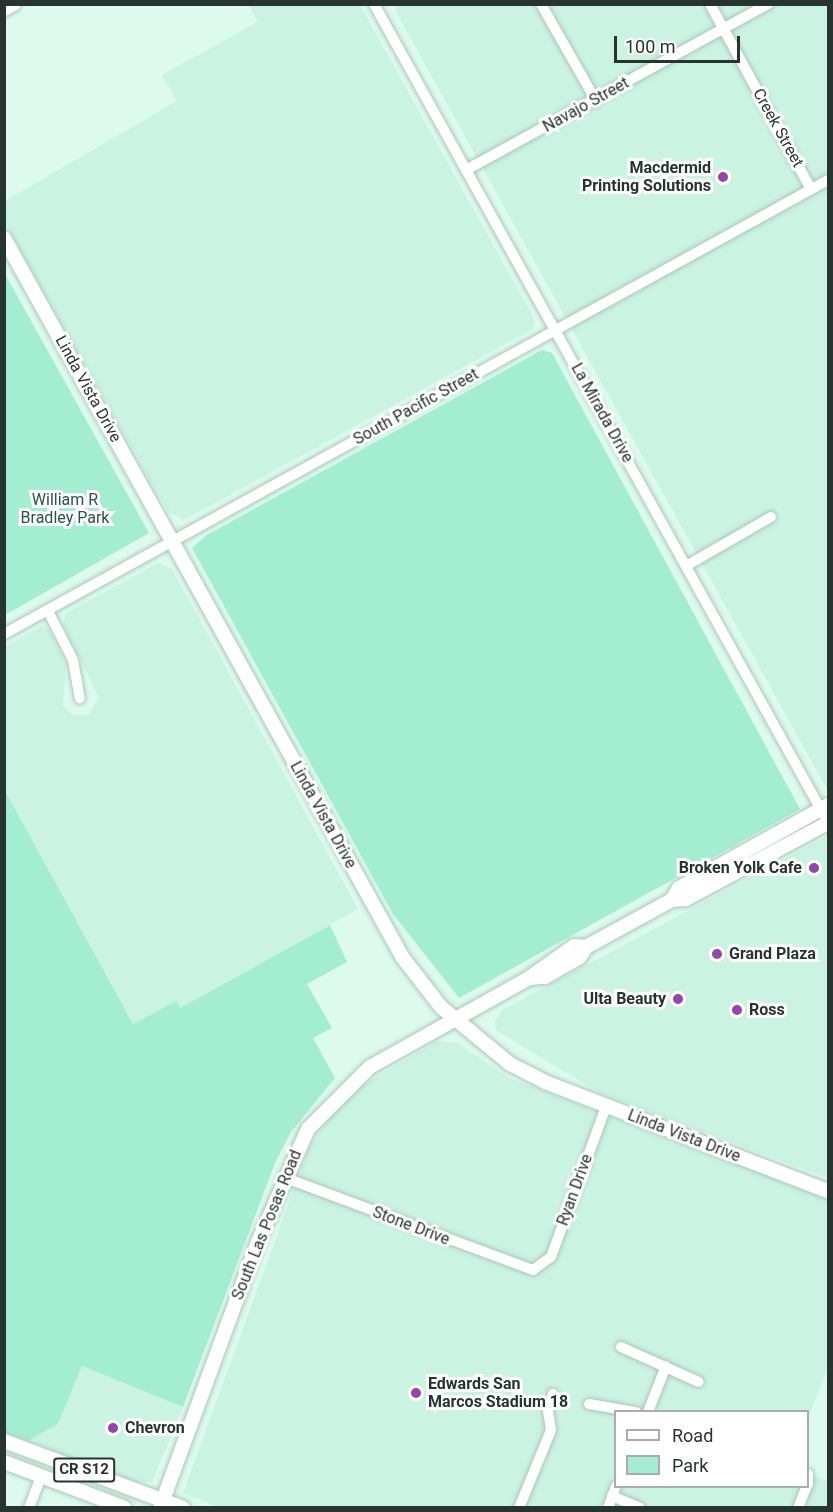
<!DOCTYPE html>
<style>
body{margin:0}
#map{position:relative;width:833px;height:1512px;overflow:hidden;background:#dcfbed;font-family:Roboto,sans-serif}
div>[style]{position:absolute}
.built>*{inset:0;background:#cbf3e1}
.green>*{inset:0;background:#a3eed0}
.roads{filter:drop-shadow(0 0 2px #aac8bb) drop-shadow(0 0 2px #aac8bb)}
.minor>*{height:10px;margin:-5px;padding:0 5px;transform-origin:5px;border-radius:5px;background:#fff}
.major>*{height:14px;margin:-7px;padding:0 7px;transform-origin:7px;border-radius:7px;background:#fff}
.dots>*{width:16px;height:16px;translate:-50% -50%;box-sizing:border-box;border:3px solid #fff;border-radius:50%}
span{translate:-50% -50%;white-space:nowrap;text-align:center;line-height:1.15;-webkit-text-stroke:6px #fff;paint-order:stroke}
.shield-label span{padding:2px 4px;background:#fff;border:2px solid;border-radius:4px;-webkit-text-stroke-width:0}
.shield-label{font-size:15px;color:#28342f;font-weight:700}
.street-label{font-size:16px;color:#28342f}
.poi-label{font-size:16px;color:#28342f;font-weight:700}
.right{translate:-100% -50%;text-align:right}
.left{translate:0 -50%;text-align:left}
.park-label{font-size:16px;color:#285544}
.frame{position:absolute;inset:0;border:6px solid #28342f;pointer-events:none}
.legend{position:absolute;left:614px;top:1410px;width:195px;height:78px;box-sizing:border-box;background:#fff;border:2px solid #a9aeac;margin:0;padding:8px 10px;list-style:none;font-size:18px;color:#28342f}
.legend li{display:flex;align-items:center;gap:12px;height:30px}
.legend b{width:30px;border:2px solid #a9aeac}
.scale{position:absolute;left:614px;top:36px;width:126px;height:27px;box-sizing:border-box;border:3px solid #28342f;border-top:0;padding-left:8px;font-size:18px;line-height:21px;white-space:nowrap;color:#28342f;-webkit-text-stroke:4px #fff;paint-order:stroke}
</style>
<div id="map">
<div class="built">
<div style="clip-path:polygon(399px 4px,828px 5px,828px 791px,395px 10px)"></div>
<div style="clip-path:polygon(249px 5px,360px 5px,535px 320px,533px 329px,184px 520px,168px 512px,5px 223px,5px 201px,177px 101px,162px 75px,258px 22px)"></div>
<div style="clip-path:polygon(158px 563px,172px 569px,358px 909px,180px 1008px,175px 1001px,133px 1024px,5px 794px,4px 647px,42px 626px,49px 629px,66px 665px,63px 705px,73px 715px,88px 715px,99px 698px,63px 624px,66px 613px)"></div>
<div style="clip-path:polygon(828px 836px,828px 1178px,600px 1093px,497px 1031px,494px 1022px,502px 1010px)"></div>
<div style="clip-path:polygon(438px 1041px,457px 1043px,511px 1079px,828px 1199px,828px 1368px,808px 1418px,808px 1412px,616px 1412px,616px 1486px,808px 1486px,808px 1474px,828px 1481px,828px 1507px,220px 1508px,183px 1493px,308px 1150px,330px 1117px,364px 1084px)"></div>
<div style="clip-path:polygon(82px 1366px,183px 1407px,152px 1482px,136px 1482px,28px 1441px,58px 1424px)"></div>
</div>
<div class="green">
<div style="clip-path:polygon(5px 274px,149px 533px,5px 615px)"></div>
<div style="clip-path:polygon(542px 350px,552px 353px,800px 809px,459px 998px,393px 914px,192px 548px,207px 535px)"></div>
<div style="clip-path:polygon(5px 791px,133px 1024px,176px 1001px,180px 1008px,330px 925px,347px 962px,307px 984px,332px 1028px,313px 1038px,335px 1078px,291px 1132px,275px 1163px,183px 1407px,82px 1366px,58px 1424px,28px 1441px,4px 1432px)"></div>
</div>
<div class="roads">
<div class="minor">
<div style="left:374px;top:4px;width:927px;rotate:60.98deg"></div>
<div style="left:541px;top:4px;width:112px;rotate:60.4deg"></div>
<div style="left:710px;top:4px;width:211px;rotate:61.4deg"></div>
<div style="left:466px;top:170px;width:345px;rotate:-28.8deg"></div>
<div style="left:686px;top:566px;width:98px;rotate:-30deg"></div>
<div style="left:48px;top:611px;width:55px;rotate:63deg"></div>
<div style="left:73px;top:660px;width:39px;rotate:80deg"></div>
<div style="left:4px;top:634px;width:941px;rotate:-28.85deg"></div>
<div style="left:283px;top:1177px;width:267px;rotate:20.4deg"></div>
<div style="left:533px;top:1270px;width:22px;rotate:-36deg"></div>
<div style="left:551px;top:1257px;width:160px;rotate:-69.9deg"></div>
<div style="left:621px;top:1347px;width:85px;rotate:24.2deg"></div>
<div style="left:589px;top:1404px;width:48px;rotate:9.7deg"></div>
<div style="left:648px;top:1412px;width:49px;rotate:-68.6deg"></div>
<div style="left:808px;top:1474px;width:10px;rotate:90deg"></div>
<div style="left:612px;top:1496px;width:30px;rotate:23deg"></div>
<div style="left:29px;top:1508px;width:34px;rotate:-69deg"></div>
<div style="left:519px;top:1508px;width:84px;rotate:-67.7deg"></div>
<div style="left:551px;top:1430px;width:20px;rotate:-99deg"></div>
<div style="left:548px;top:1410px;width:17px;rotate:-73deg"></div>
<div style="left:608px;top:1508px;width:23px;rotate:-70deg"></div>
<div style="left:798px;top:1508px;width:24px;rotate:-68deg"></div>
</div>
<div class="major">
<div style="left:4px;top:9px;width:11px;rotate:-27deg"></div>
<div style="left:4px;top:238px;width:823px;rotate:61.01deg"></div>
<div style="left:403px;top:958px;width:62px;rotate:52.2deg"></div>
<div style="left:441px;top:1007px;width:89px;rotate:39.6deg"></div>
<div style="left:510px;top:1064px;width:39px;rotate:27deg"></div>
<div style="left:545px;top:1082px;width:303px;rotate:21.1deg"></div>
<div style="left:672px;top:900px;width:14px;rotate:-60deg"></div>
<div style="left:679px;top:888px;width:171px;rotate:-29.1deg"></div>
<div style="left:529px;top:978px;width:16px;rotate:-4deg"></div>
<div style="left:545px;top:977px;width:40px;rotate:-29.7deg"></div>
<div style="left:580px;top:957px;width:12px;rotate:-59deg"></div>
<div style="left:586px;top:947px;width:98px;rotate:-28.7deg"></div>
<div style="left:672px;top:900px;width:14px;rotate:-4deg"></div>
<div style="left:686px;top:899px;width:161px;rotate:-28.2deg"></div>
<div style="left:4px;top:1441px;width:191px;rotate:20.5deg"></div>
<div style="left:4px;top:1462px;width:129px;rotate:20.8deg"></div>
<div style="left:160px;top:1508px;width:281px;rotate:-69.8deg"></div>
<div style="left:257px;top:1244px;width:126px;rotate:-66.1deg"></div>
<div style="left:308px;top:1129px;width:88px;rotate:-45deg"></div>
<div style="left:370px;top:1067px;width:182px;rotate:-29.2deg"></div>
<div style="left:529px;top:978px;width:55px;rotate:-35.4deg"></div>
<div style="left:574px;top:946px;width:12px;rotate:5deg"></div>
</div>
</div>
<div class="dots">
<div style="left:723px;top:177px;background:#9743b1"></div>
<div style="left:814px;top:868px;background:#9743b1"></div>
<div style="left:717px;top:954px;background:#9743b1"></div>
<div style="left:678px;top:999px;background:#9743b1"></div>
<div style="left:737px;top:1010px;background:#9743b1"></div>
<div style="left:416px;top:1393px;background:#9743b1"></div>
<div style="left:113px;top:1428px;background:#9743b1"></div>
</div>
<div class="shield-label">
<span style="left:84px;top:1470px">CR S12</span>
</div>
<div class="street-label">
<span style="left:586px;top:105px;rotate:-29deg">Navajo Street</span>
<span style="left:778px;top:128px;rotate:61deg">Creek Street</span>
<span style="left:88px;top:389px;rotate:61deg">Linda Vista Drive</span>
<span style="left:416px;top:407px;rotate:-29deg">South Pacific Street</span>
<span style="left:602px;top:413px;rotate:61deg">La Mirada Drive</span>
<span style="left:323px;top:815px;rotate:61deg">Linda Vista Drive</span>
<span style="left:684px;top:1136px;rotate:21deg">Linda Vista Drive</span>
<span style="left:575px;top:1190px;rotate:-70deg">Ryan Drive</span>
<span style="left:267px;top:1225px;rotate:-68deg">South Las Posas Road</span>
<span style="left:411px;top:1226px;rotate:21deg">Stone Drive</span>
</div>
<div class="poi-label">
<span class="right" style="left:711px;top:177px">Macdermid<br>Printing Solutions</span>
<span class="right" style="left:802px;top:868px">Broken Yolk Cafe</span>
<span class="left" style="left:729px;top:954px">Grand Plaza</span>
<span class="right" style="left:666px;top:999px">Ulta Beauty</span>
<span class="left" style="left:749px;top:1010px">Ross</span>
<span class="left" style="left:428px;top:1393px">Edwards San<br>Marcos Stadium 18</span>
<span class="left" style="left:125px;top:1428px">Chevron</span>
</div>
<div class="park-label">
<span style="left:65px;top:509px">William R<br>Bradley Park</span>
</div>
<div class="frame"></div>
<ul class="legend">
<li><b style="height:8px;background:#fff"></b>Road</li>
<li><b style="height:16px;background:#a3eed0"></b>Park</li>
</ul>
<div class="scale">100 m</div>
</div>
